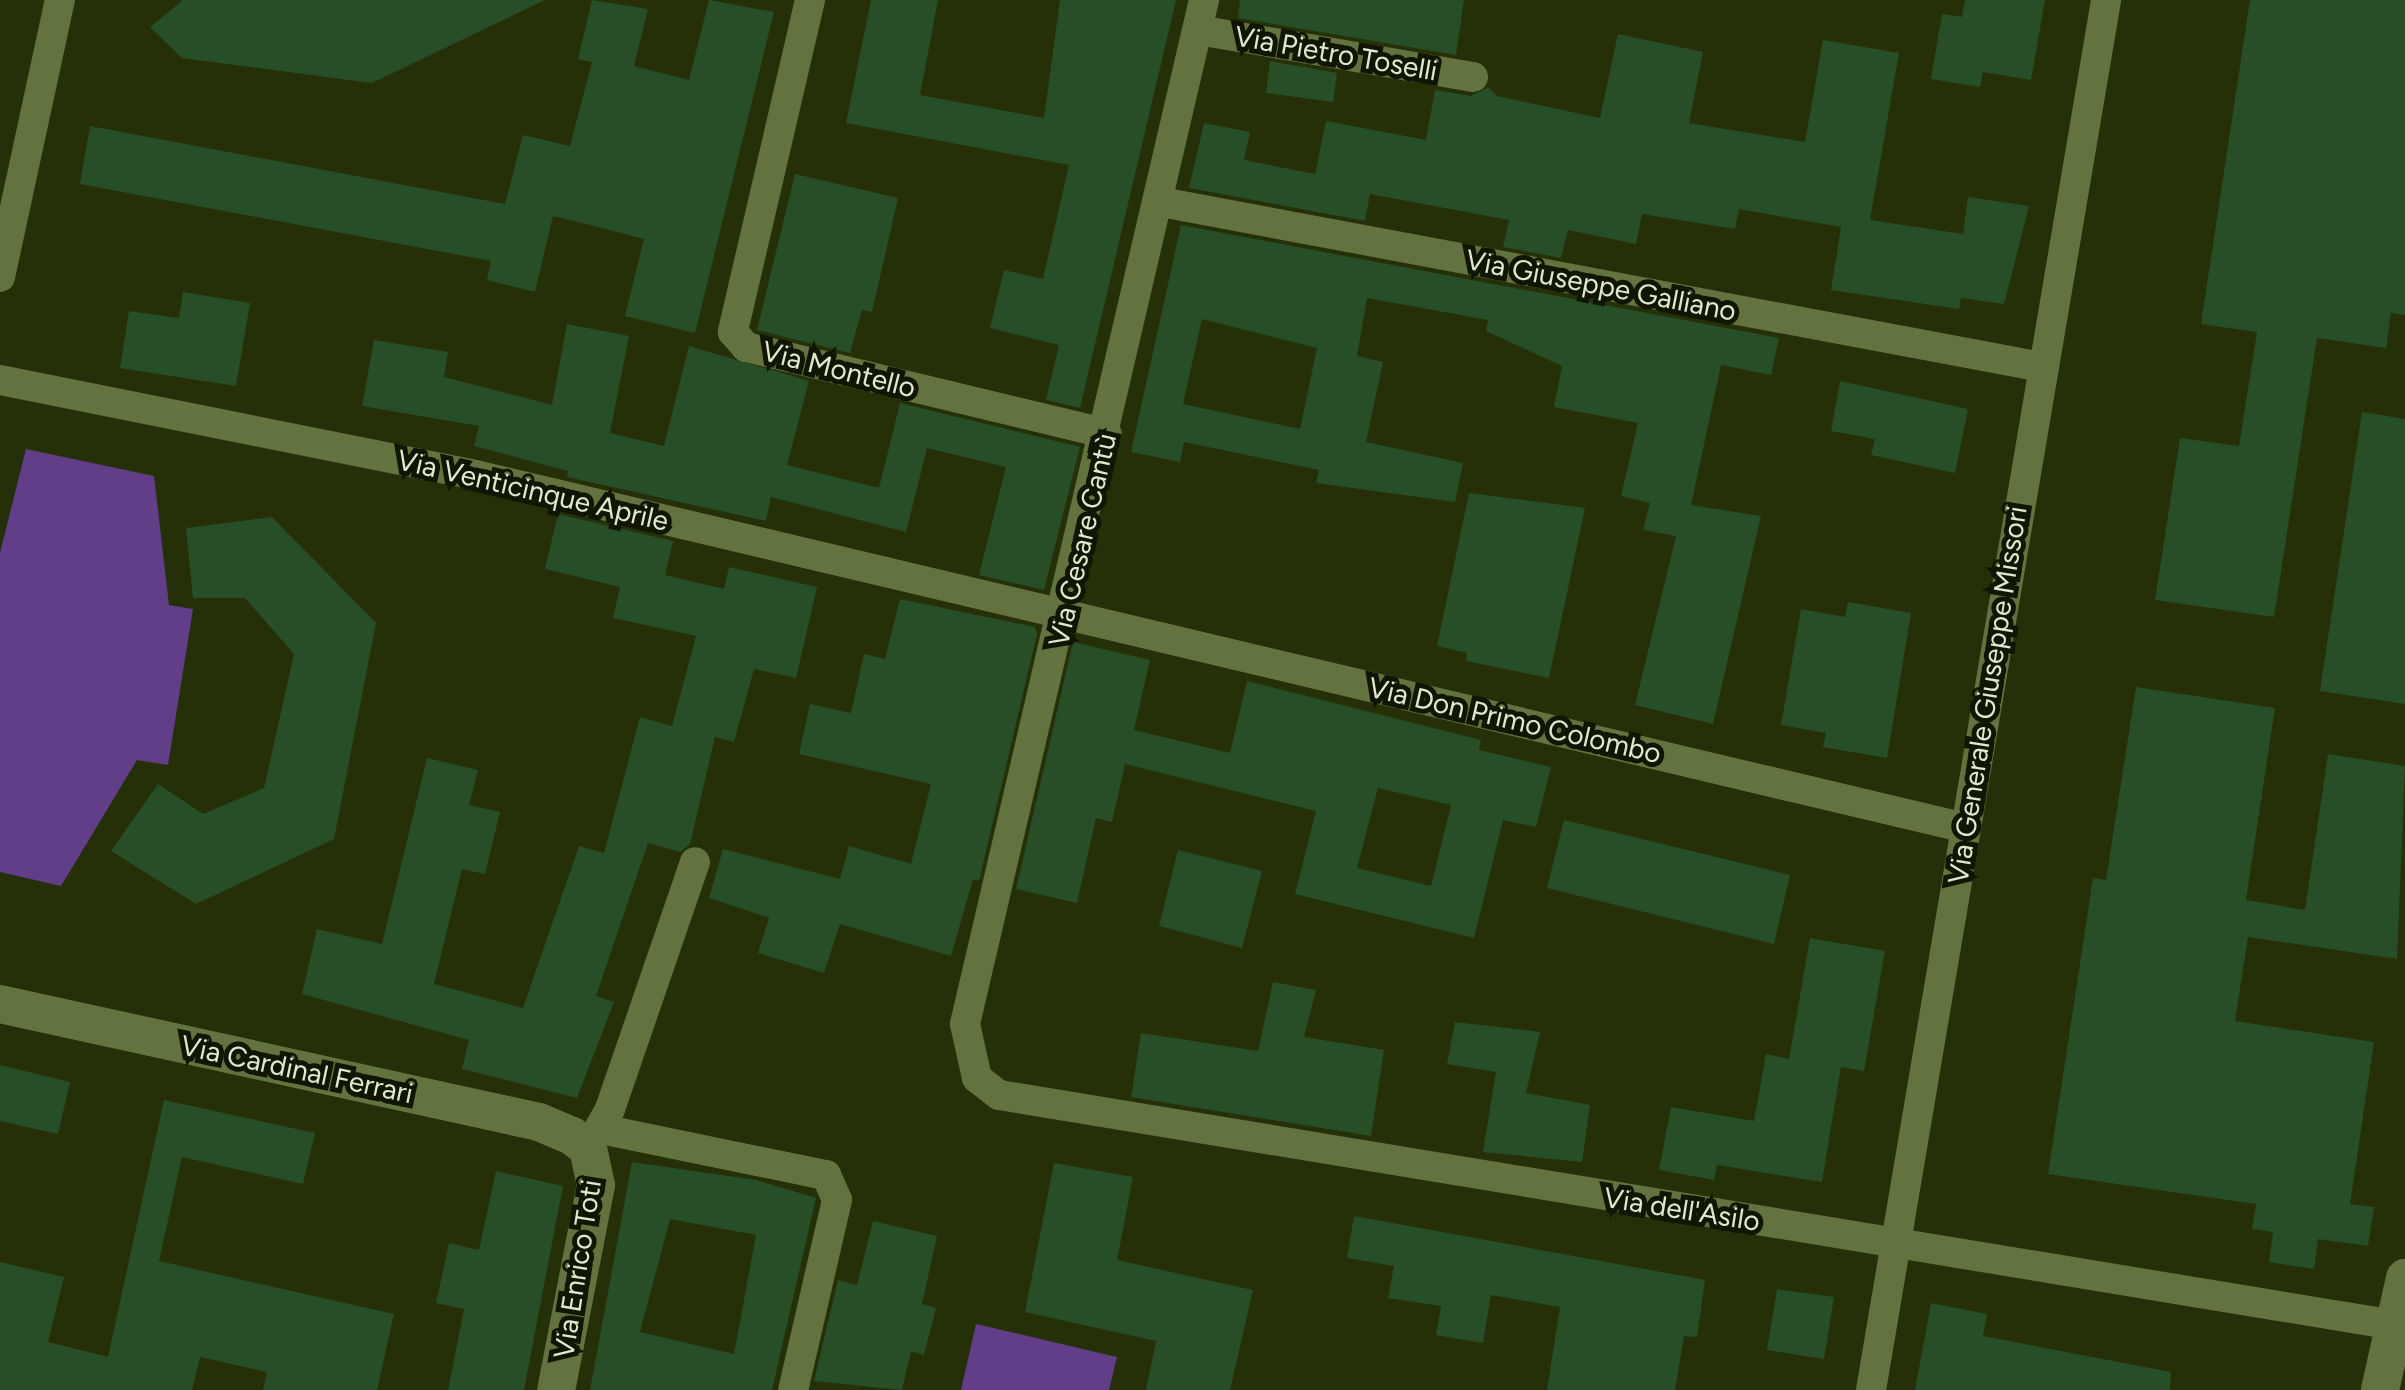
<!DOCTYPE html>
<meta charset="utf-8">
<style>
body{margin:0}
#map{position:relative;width:2405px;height:1390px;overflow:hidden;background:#253008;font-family:Figtree,sans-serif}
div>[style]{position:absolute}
.green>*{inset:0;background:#613e87}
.building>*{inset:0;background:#274e27}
.minor>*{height:30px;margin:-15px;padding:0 15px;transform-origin:15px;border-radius:15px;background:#62733f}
.tertiary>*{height:38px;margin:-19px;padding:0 19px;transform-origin:19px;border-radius:19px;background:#62733f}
span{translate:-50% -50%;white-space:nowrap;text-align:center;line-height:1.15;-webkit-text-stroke:10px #101603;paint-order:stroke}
.street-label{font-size:28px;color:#dfe9cd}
</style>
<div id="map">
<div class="green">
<div style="clip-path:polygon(26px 449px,154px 476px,169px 605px,193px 609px,168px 765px,137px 760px,61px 886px,0 872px,0 553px)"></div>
<div style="clip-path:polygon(976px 1324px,1117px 1357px,1109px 1390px,961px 1390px)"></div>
</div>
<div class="building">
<div style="clip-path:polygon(183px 0,545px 0,372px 83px,182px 58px,150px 27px)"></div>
<div style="clip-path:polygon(592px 0,648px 9px,634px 66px,689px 80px,709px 0,774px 12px,695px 333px,625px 316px,644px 239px,590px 225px,553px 216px,535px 292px,487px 280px,491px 261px,80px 184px,90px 126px,505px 204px,523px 135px,570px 146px,592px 62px,578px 59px)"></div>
<div style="clip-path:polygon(871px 0,938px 0,920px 95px,1044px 118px,1060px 0,1176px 0,1080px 408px,1046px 400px,1059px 345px,990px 328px,1004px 270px,1043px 279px,1069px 165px,846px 123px)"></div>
<div style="clip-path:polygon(1240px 0,1464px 0,1456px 55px,1238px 18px)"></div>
<div style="clip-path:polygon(1965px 0,2045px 0,2031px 80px,1983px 72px,1980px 87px,1931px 79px,1942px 14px,1962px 17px)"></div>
<div style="clip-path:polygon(2250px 0,2405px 0,2405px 315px,2391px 313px,2386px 348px,2317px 338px,2274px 617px,2155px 600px,2180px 438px,2239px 446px,2257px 332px,2201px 324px)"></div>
<div style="clip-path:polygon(1618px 34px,1703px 52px,1689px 123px,1805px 142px,1823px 40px,1899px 53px,1870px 220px,1963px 234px,1968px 197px,2029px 206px,2004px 304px,1961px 298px,1959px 309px,1831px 290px,1841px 227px,1739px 209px,1735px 229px,1642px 214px,1636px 244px,1568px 230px,1561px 258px,1503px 247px,1509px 220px,1370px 194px,1365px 221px,1189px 188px,1204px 123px,1250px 132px,1244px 160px,1315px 174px,1326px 121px,1426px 140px,1435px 90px,1471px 96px,1488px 87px,1497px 96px,1600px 118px)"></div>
<div style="clip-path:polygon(1270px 61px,1337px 73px,1333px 102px,1266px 93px)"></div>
<div style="clip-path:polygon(795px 174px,898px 198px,872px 312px,862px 310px,850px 353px,757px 330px)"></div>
<div style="clip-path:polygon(evenodd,1181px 225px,1779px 338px,1771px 375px,1721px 365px,1691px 505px,1761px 516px,1713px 724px,1635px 705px,1676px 536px,1643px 530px,1650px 503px,1621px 496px,1638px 423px,1554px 407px,1562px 366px,1486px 331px,1488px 320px,1367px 298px,1357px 356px,1383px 362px,1366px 442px,1463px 463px,1455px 502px,1316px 483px,1319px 470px,1184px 442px,1180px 462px,1131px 452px,1181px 225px,1202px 319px,1317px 348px,1300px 429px,1183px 404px,1202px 319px)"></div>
<div style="clip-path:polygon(183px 292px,250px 303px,236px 386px,120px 368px,129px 311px,179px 318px)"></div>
<div style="clip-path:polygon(567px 324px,629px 336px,610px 433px,664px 446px,689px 346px,809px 381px,787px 465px,879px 488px,900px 403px,1080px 447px,1044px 590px,979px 575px,1006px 467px,927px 448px,906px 532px,771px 497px,766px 521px,567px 477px,568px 471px,474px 446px,479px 426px,362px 406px,374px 340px,448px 352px,444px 377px,552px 405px)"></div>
<div style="clip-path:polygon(1840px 381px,1968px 409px,1955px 473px,1871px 455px,1875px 439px,1831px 431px)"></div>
<div style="clip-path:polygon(2362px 412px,2405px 419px,2405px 704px,2320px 691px)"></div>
<div style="clip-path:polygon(1469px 493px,1585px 508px,1549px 678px,1466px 661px,1467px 653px,1437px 646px)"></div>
<div style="clip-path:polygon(558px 514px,673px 541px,665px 575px,724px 589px,729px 567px,817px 587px,796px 678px,754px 669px,734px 742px,715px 737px,690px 844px,680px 852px,648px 843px,596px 996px,614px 1002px,577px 1098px,462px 1069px,469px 1040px,302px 994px,317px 929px,382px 944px,427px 758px,478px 770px,469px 805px,500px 812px,485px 874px,462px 869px,434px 984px,523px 1008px,579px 846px,604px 853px,640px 717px,672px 726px,696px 636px,613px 618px,620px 587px,545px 569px)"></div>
<div style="clip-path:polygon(272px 517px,376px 623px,334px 839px,196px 904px,111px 851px,158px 784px,203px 814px,264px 788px,294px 654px,245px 598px,193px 598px,186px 528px)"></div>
<div style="clip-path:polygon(900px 599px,1035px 627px,1037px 634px,979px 881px,973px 879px,951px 956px,840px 924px,824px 973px,758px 953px,769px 918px,709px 898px,723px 849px,840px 879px,849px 846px,911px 864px,931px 784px,799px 754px,810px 704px,851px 713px,864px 654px,885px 659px)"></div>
<div style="clip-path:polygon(1848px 602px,1911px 613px,1887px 758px,1823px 747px,1826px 733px,1781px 725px,1801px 609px,1845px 617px)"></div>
<div style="clip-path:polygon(evenodd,1073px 642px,1150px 660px,1134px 730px,1230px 753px,1247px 681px,1481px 740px,1479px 750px,1551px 767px,1536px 827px,1503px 820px,1474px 938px,1295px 894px,1316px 811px,1125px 764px,1112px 822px,1096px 818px,1077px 903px,1016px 889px,1073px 642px,1378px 788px,1451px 805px,1431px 886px,1357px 868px,1378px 788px)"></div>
<div style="clip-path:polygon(2136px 687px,2275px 708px,2246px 900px,2305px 910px,2328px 754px,2405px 766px,2397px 959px,2248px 937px,2235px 1021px,2374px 1042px,2350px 1204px,2374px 1207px,2368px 1246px,2318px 1239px,2314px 1269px,2269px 1262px,2273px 1232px,2252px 1229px,2256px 1204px,2048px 1174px,2093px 878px,2106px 880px)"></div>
<div style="clip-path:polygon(1564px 820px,1790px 875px,1774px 944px,1547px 888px)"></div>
<div style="clip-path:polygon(1178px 850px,1262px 871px,1242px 948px,1159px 926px)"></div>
<div style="clip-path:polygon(1810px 938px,1885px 951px,1864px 1071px,1841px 1067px,1822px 1182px,1717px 1165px,1714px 1180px,1659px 1170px,1671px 1107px,1754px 1121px,1766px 1054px,1789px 1059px)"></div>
<div style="clip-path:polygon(1273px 982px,1316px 990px,1304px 1037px,1384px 1050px,1371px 1136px,1131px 1097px,1141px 1033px,1258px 1051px)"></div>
<div style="clip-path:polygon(1455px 1022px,1540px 1032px,1526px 1093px,1590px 1105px,1582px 1162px,1483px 1152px,1496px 1072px,1447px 1064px)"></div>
<div style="clip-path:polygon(0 1065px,70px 1082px,58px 1134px,0 1121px)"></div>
<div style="clip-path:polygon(164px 1100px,315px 1133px,303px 1184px,182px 1157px,159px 1261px,394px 1314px,377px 1390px,263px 1390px,267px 1372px,200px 1357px,192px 1390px,0 1390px,0 1262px,64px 1277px,48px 1342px,108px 1357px)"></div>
<div style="clip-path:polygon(evenodd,632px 1162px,756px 1180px,816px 1198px,772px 1390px,590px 1390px,632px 1162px,670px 1219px,756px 1235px,734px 1354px,640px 1332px,670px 1219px)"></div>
<div style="clip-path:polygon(1054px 1163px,1133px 1177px,1117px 1260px,1253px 1290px,1230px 1390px,1146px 1390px,1156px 1341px,1025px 1312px)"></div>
<div style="clip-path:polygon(496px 1171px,563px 1186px,524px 1390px,448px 1390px,464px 1309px,436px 1303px,449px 1243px,479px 1250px)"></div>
<div style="clip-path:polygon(1354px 1216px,1705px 1280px,1697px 1337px,1684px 1336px,1675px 1390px,1547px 1390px,1560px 1307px,1491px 1295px,1483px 1343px,1436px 1335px,1441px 1306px,1388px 1298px,1394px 1266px,1347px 1258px)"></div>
<div style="clip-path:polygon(873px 1221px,937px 1236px,922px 1304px,936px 1308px,924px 1355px,911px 1351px,902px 1390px,814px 1381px,838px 1280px,857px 1285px)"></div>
<div style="clip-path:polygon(1777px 1289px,1834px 1297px,1824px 1359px,1767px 1350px)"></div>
<div style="clip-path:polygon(1931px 1303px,1987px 1314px,1983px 1336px,2171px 1372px,2170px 1390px,1915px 1390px)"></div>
</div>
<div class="minor">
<div style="left:810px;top:0;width:341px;rotate:103.1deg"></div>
<div style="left:733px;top:332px;width:20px;rotate:49deg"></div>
<div style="left:746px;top:347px;width:371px;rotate:13.5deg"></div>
<div style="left:1204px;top:0;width:1052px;rotate:103.14deg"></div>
<div style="left:965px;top:1024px;width:55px;rotate:77.5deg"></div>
<div style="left:977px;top:1078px;width:28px;rotate:38deg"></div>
<div style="left:999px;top:1095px;width:1415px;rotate:9.36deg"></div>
<div style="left:1198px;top:30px;width:279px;rotate:9.7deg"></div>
<div style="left:1161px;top:202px;width:896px;rotate:10.61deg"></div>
<div style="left:0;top:277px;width:283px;rotate:-77.8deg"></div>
<div style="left:0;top:380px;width:485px;rotate:11.3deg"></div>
<div style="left:476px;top:475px;width:1531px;rotate:13.33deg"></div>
<div style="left:601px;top:1129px;width:230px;rotate:11.6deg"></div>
<div style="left:826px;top:1175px;width:27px;rotate:66deg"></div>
<div style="left:837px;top:1200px;width:195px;rotate:103deg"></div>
<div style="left:590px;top:1145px;width:41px;rotate:-60.9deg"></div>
<div style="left:610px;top:1109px;width:261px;rotate:-71deg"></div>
<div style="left:1871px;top:1390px;width:1410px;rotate:-80.4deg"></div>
</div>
<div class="tertiary">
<div style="left:0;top:1004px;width:552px;rotate:12.35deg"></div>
<div style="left:539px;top:1122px;width:36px;rotate:23deg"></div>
<div style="left:572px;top:1136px;width:20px;rotate:37deg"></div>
<div style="left:588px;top:1148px;width:38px;rotate:78deg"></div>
<div style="left:596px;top:1185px;width:209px;rotate:101deg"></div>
<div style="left:2380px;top:1390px;width:115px;rotate:-77.4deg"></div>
</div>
<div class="street-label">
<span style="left:1336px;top:53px;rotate:10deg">Via Pietro Toselli</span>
<span style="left:1601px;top:285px;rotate:11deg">Via Giuseppe Galliano</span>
<span style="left:839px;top:369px;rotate:14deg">Via Montello</span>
<span style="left:533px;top:490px;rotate:13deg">Via Venticinque Aprile</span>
<span style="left:1082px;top:540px;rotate:-77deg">Via Cesare Cantù</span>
<span style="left:1987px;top:695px;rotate:-81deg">Via Generale Giuseppe Missori</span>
<span style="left:1515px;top:720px;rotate:13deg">Via Don Primo Colombo</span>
<span style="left:297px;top:1069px;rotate:12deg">Via Cardinal Ferrari</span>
<span style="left:1682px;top:1209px;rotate:9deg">Via dell'Asilo</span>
<span style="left:577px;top:1269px;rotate:-81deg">Via Enrico Toti</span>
</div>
</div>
